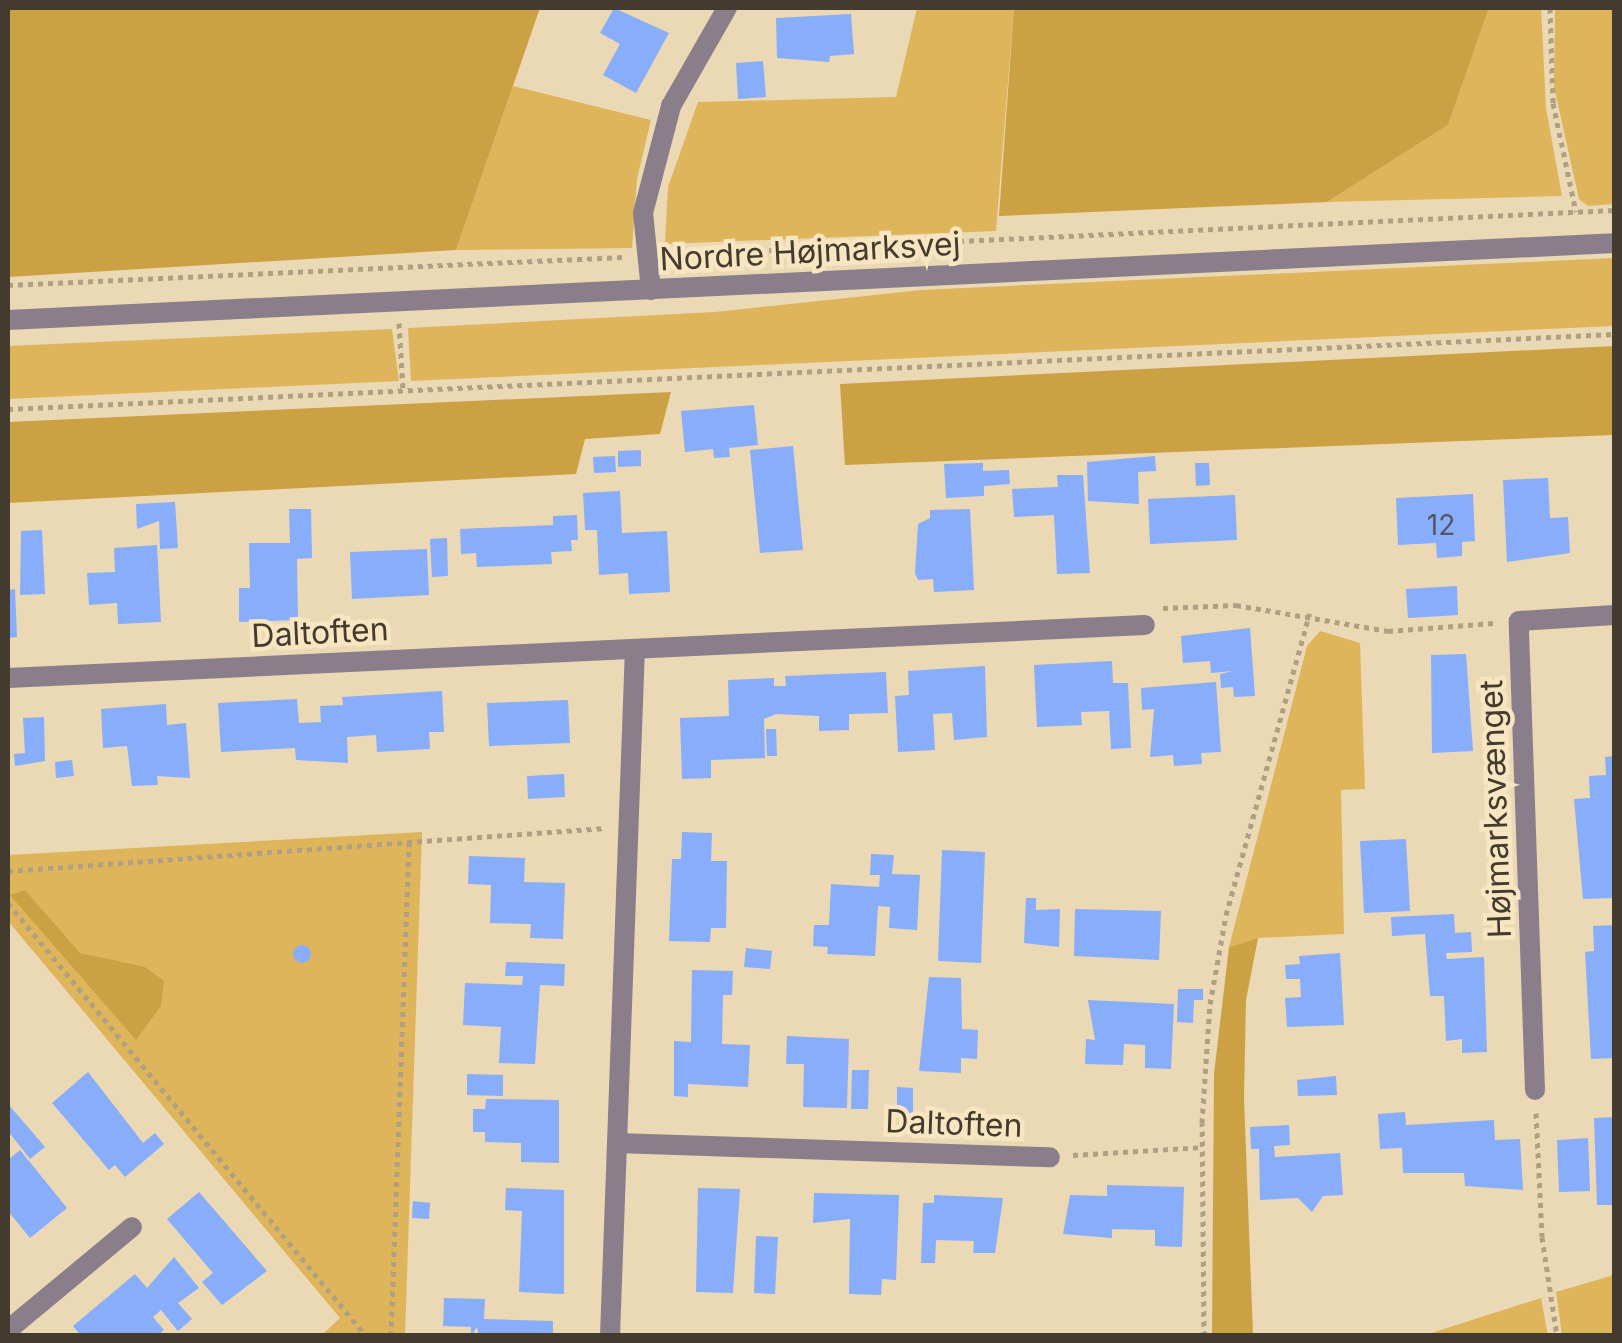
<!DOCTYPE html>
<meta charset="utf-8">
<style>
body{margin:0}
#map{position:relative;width:1622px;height:1343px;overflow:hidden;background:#ebd8b4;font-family:Inter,sans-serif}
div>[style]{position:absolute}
.green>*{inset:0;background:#dfb55b}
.forest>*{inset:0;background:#cba144}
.building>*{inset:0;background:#87adfb}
.round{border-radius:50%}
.path>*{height:5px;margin-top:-2.5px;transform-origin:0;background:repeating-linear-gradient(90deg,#afa084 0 5px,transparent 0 10px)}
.minor>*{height:20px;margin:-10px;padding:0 10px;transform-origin:10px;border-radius:10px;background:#8a7e8b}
.tertiary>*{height:20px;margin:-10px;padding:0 10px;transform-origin:10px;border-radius:10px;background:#8a7e8b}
span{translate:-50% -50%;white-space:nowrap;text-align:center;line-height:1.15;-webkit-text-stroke:9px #f8e5c1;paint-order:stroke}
.number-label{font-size:28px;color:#545860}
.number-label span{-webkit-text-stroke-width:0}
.street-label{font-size:32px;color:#433b2d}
.frame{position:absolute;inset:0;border:10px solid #433b2d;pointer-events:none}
</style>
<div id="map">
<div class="green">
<div style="clip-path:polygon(917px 8px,1014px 8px,996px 231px,665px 244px,668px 187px,698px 102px,896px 97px)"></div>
<div style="clip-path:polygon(1489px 8px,1541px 8px,1546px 108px,1562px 196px,1327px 202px,1448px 125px)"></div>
<div style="clip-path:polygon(1555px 8px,1614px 8px,1614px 204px,1588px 206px,1579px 199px,1554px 87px)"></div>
<div style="clip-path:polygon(513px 86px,651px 120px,637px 179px,632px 248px,456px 250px)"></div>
<div style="clip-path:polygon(1614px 258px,1614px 326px,411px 381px,408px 328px,715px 312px,921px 290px)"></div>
<div style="clip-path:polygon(392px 329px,399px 381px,8px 399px,8px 346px)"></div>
<div style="clip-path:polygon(1320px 631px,1360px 643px,1365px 789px,1341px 790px,1344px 934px,1258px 938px,1229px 947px,1307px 646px)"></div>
<div style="clip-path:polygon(422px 832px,405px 1335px,322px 1335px,340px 1318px,8px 921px,8px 855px)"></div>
<div style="clip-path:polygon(1614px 1275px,1614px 1335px,1562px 1335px,1556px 1292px)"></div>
<div style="clip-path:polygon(1541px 1298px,1548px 1335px,1425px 1335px)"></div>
</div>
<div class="forest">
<div style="clip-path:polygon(8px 8px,540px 8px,456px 250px,8px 277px)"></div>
<div style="clip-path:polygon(1014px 8px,1489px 8px,1448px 125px,1327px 202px,999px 216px)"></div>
<div style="clip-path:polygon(1614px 346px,1614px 435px,845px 465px,840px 384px)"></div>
<div style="clip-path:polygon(671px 392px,660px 434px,585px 439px,576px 474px,8px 503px,8px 422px)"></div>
<div style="clip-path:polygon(25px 890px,80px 953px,145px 967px,164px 981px,161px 1006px,136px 1040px,10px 895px)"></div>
<div style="clip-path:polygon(1258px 938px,1246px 1000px,1244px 1098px,1253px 1335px,1212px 1335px,1214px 1074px,1229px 947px)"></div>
</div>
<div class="building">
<div style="clip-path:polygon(614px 8px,669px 33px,636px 93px,603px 75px,620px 44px,600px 33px)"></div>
<div style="clip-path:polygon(851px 14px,854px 54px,830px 56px,829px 62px,777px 58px,776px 18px)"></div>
<div style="clip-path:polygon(763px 61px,766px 97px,738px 99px,736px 63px)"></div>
<div style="clip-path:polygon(754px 405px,758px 445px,729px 448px,730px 457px,714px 458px,713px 449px,685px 452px,681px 411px)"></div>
<div style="clip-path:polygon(793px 446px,803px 550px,760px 553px,750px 450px)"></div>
<div style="clip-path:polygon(641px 450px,641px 466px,618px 467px,618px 451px)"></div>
<div style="clip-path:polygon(615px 456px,616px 472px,594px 473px,593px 457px)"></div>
<div style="clip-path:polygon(1155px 456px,1156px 471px,1138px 472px,1139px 504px,1088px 501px,1087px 462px)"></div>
<div style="clip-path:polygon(983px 463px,983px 471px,1009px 470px,1010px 484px,984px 486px,984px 496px,946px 498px,944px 464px)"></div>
<div style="clip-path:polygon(1195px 463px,1209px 463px,1210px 485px,1196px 486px)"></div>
<div style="clip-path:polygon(1057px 475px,1083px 475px,1090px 573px,1057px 574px,1054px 515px,1014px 517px,1012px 489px,1058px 487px)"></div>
<div style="clip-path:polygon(1548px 478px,1550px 518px,1568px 517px,1570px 553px,1507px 562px,1503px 480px)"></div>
<div style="clip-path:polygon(620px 491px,622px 533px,667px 531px,670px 592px,629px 594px,628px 573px,599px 575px,597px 530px,585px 530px,583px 493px)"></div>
<div style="clip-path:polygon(1473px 494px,1475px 541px,1462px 542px,1462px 556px,1437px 558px,1436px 543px,1398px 545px,1396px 498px)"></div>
<div style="clip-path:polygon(1235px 495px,1237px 540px,1150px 544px,1148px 499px)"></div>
<div style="clip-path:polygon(175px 502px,178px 548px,160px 549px,159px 521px,137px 529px,136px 504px)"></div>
<div style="clip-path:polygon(289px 509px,311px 509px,312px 558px,297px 559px,298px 620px,239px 622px,239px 588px,250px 588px,249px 543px,290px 543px)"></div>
<div style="clip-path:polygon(970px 509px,974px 590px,934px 592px,933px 579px,918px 580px,915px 573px,918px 524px,930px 518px,930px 510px)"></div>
<div style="clip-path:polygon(577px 515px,578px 540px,571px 540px,572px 551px,551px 552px,552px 564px,477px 567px,476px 553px,461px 554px,460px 529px,553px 525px,553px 516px)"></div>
<div style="clip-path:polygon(42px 530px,45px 594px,20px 595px,21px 531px)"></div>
<div style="clip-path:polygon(447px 538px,448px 576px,432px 577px,430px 539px)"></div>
<div style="clip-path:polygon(157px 545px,161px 622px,118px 624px,117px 603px,89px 605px,87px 573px,115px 572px,114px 548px)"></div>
<div style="clip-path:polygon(427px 549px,429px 595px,352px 599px,350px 552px)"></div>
<div style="clip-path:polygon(1457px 586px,1458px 615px,1408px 618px,1406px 589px)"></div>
<div style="clip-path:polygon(15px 589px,17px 637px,8px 638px,8px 590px)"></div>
<div style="clip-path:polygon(1250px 628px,1255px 696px,1234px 697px,1233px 687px,1221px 688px,1220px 674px,1233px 671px,1211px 673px,1210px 661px,1183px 663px,1181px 636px)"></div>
<div style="clip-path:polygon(1466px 654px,1473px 751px,1432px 753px,1431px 655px)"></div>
<div style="clip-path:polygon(1112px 661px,1113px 683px,1128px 683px,1131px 748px,1111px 749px,1109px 711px,1081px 712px,1082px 725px,1037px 727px,1034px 665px)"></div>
<div style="clip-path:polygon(985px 666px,987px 737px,954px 740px,952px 713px,933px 714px,935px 750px,898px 752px,895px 696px,909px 695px,908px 671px)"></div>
<div style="clip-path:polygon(886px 672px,888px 713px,849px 714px,849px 730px,819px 731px,819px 716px,776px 714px,764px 719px,765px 758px,711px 760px,711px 778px,682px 779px,680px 718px,729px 716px,728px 680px,774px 678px,774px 686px,786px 686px,785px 676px)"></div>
<div style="clip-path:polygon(1216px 682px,1221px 752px,1201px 753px,1202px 764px,1174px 766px,1173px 755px,1150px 757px,1154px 709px,1142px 710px,1141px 688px)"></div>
<div style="clip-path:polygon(442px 691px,444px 732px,429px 732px,430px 749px,377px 752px,376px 735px,347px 737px,348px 763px,296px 760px,295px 748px,221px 752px,218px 703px,297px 699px,299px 723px,321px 722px,320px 706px,343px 705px,342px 697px)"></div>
<div style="clip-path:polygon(568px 700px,570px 743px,489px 746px,487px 703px)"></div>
<div style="clip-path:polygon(166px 704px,167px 725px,186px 723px,190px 778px,157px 776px,158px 785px,132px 786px,127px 746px,103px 748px,101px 709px)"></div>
<div style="clip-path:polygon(44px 717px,45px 761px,15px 766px,14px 754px,25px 753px,23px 718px)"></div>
<div style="clip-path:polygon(766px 729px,776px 729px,777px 756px,767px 756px)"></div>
<div style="clip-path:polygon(1614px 756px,1614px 898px,1583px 899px,1574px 799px,1590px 798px,1589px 776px,1606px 775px,1605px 757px)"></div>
<div style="clip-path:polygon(72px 760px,74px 776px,56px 778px,55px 762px)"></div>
<div style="clip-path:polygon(564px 774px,565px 797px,528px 799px,527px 776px)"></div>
<div style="clip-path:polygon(682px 832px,712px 833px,711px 861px,727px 861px,726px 928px,711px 928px,710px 942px,669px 941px,672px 859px,681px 859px)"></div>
<div style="clip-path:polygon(1406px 839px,1410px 911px,1364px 913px,1360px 841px)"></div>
<div style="clip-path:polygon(942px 850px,985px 852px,981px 963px,938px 961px)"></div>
<div style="clip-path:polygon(871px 854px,894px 855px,892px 874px,920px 875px,917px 930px,889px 928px,890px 907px,878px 906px,875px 956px,827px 954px,828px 947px,813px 946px,814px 925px,829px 925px,831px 884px,879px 887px,880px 875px,870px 875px)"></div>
<div style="clip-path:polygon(469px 856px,525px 858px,524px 882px,565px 883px,563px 939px,530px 938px,531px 924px,490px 923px,491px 885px,468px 884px)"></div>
<div style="clip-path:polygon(1026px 898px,1036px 898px,1036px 910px,1060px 909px,1059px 947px,1024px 943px)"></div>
<div style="clip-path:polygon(1075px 909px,1161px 911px,1159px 960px,1074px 956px)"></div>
<div style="clip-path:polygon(1454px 914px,1455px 933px,1471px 932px,1472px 952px,1446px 953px,1447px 959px,1484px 957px,1487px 1052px,1462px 1053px,1462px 1039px,1446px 1041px,1444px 996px,1430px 996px,1425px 934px,1392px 936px,1391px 917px)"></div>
<div style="clip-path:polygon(1614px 925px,1614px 1058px,1591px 1059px,1585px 952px,1594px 951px,1593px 926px)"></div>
<div class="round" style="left:293px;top:945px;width:18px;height:18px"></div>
<div style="clip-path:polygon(746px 948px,772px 951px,770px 969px,744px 967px)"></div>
<div style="clip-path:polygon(1340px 953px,1344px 1025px,1287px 1027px,1285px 998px,1301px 997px,1300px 979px,1286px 979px,1285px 965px,1300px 964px,1299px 956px)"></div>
<div style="clip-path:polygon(506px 962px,565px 964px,564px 986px,540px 985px,535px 1064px,499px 1063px,501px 1027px,463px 1025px,465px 983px,522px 985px,523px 976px,505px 976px)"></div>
<div style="clip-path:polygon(692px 970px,733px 971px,732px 995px,723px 995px,722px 1044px,750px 1045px,748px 1087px,688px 1084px,688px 1097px,674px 1096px,674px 1041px,691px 1042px)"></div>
<div style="clip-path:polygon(929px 977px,961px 978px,962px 1029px,978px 1030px,977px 1059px,961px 1058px,961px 1073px,919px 1071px)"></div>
<div style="clip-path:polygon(1178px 989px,1203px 989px,1203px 1000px,1194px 1000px,1193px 1023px,1177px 1022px)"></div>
<div style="clip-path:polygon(1088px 1000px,1174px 1004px,1171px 1069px,1145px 1068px,1145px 1045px,1124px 1044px,1123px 1065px,1085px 1064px,1086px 1039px,1095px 1040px)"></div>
<div style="clip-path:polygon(787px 1036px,849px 1039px,847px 1108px,803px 1107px,804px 1064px,786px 1064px)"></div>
<div style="clip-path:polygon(852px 1070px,869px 1070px,868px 1109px,851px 1109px)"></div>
<div style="clip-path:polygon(88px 1072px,143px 1143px,155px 1133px,164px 1144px,125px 1177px,115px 1165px,109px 1170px,52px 1103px)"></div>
<div style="clip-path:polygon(467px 1074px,503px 1075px,503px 1096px,467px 1095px)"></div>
<div style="clip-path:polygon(1336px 1076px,1337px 1095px,1298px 1096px,1297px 1080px)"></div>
<div style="clip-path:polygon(897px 1087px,913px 1088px,913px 1115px,897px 1114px)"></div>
<div style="clip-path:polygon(486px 1099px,559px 1100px,559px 1163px,521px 1162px,521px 1143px,485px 1142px,485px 1132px,473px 1132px,473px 1109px,485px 1109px)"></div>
<div style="clip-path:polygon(8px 1104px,45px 1147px,30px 1159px,8px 1131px)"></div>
<div style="clip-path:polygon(1405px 1112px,1406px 1125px,1494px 1120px,1495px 1140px,1520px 1139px,1523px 1190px,1465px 1186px,1464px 1173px,1403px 1173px,1402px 1148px,1380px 1149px,1378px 1114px)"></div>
<div style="clip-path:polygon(1614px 1117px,1614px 1205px,1597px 1205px,1594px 1118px)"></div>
<div style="clip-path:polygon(1289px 1125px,1290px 1145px,1274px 1146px,1275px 1157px,1340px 1153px,1343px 1195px,1323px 1196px,1312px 1212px,1298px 1198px,1260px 1200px,1259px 1149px,1251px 1149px,1250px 1127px)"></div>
<div style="clip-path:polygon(1588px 1138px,1590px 1191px,1559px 1192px,1557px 1140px)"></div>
<div style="clip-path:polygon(20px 1150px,67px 1208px,30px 1238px,8px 1211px,8px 1160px)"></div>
<div style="clip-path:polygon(1107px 1185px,1184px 1187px,1182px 1247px,1155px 1246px,1155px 1230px,1112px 1229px,1112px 1238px,1063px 1234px,1070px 1195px,1107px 1196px)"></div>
<div style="clip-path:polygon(506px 1188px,564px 1190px,564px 1294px,519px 1292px,522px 1211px,505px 1210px)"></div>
<div style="clip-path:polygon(698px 1188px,740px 1189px,733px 1293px,696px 1292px)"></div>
<div style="clip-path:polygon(199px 1192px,267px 1271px,222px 1305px,202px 1282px,213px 1273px,167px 1219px)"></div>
<div style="clip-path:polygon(814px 1193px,899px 1195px,896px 1280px,882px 1279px,881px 1295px,849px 1294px,850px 1219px,813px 1223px)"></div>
<div style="clip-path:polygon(934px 1195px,1003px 1198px,995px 1253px,973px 1253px,974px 1241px,936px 1240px,935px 1263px,921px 1263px,923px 1203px,934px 1203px)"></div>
<div style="clip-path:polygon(413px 1201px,430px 1203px,429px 1219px,412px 1218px)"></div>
<div style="clip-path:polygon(756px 1236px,778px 1237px,775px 1294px,754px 1293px)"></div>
<div style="clip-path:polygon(174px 1257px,199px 1288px,178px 1303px,192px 1319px,178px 1331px,161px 1310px,153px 1317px,164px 1330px,157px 1336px,81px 1336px,73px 1326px,135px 1274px,147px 1288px)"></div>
<div style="clip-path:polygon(444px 1298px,485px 1299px,484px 1319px,553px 1321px,553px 1336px,479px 1336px,477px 1327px,471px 1336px,471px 1327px,443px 1326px)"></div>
</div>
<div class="path">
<div style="left:1550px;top:8px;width:95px;rotate:88.2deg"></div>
<div style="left:1553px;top:103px;width:111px;rotate:78.1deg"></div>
<div style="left:669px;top:255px;width:946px;rotate:-2.73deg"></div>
<div style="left:8px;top:285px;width:616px;rotate:-2.61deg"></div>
<div style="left:399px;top:323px;width:67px;rotate:86.6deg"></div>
<div style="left:8px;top:409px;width:1608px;rotate:-2.67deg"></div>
<div style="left:1163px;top:608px;width:73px;rotate:-2.4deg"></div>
<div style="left:1236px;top:605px;width:154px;rotate:9.7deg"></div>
<div style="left:1388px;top:631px;width:106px;rotate:-4.3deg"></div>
<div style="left:8px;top:871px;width:599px;rotate:-4.12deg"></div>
<div style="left:8px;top:903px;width:562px;rotate:50.42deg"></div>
<div style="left:1536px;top:1113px;width:124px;rotate:87.2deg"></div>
<div style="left:1542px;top:1237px;width:100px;rotate:81.4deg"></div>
<div style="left:1073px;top:1155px;width:129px;rotate:-3.5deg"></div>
<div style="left:391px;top:1336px;width:495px;rotate:-87.9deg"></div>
<div style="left:1204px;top:1336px;width:213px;rotate:-90.5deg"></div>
<div style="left:1202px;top:1123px;width:119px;rotate:-86.2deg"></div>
<div style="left:1210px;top:1004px;width:90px;rotate:-79.8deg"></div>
<div style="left:1226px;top:915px;width:313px;rotate:-74.5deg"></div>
</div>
<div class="minor">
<div style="left:651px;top:290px;width:77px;rotate:-95.9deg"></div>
<div style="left:643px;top:213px;width:111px;rotate:-75.3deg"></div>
<div style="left:671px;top:106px;width:113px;rotate:-60.3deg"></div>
<div style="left:8px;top:678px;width:1138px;rotate:-2.67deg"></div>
<div style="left:1535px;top:1090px;width:469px;rotate:-92deg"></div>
<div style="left:1519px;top:621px;width:95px;rotate:-3.6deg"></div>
<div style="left:617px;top:1143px;width:433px;rotate:1.9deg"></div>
<div style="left:8px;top:1330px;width:161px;rotate:-39.7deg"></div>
<div style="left:610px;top:1336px;width:687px;rotate:-87.92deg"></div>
</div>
<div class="tertiary">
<div style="left:8px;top:320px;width:1608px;rotate:-2.74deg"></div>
</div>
<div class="number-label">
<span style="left:1441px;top:525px">12</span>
</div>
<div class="street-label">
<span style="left:810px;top:252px;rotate:-3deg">Nordre Højmarksvej</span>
<span style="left:320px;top:633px;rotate:-3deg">Daltoften</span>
<span style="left:1496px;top:809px;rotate:-92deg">Højmarksvænget</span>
<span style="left:954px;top:1124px;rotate:2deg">Daltoften</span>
</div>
<div class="frame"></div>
</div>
